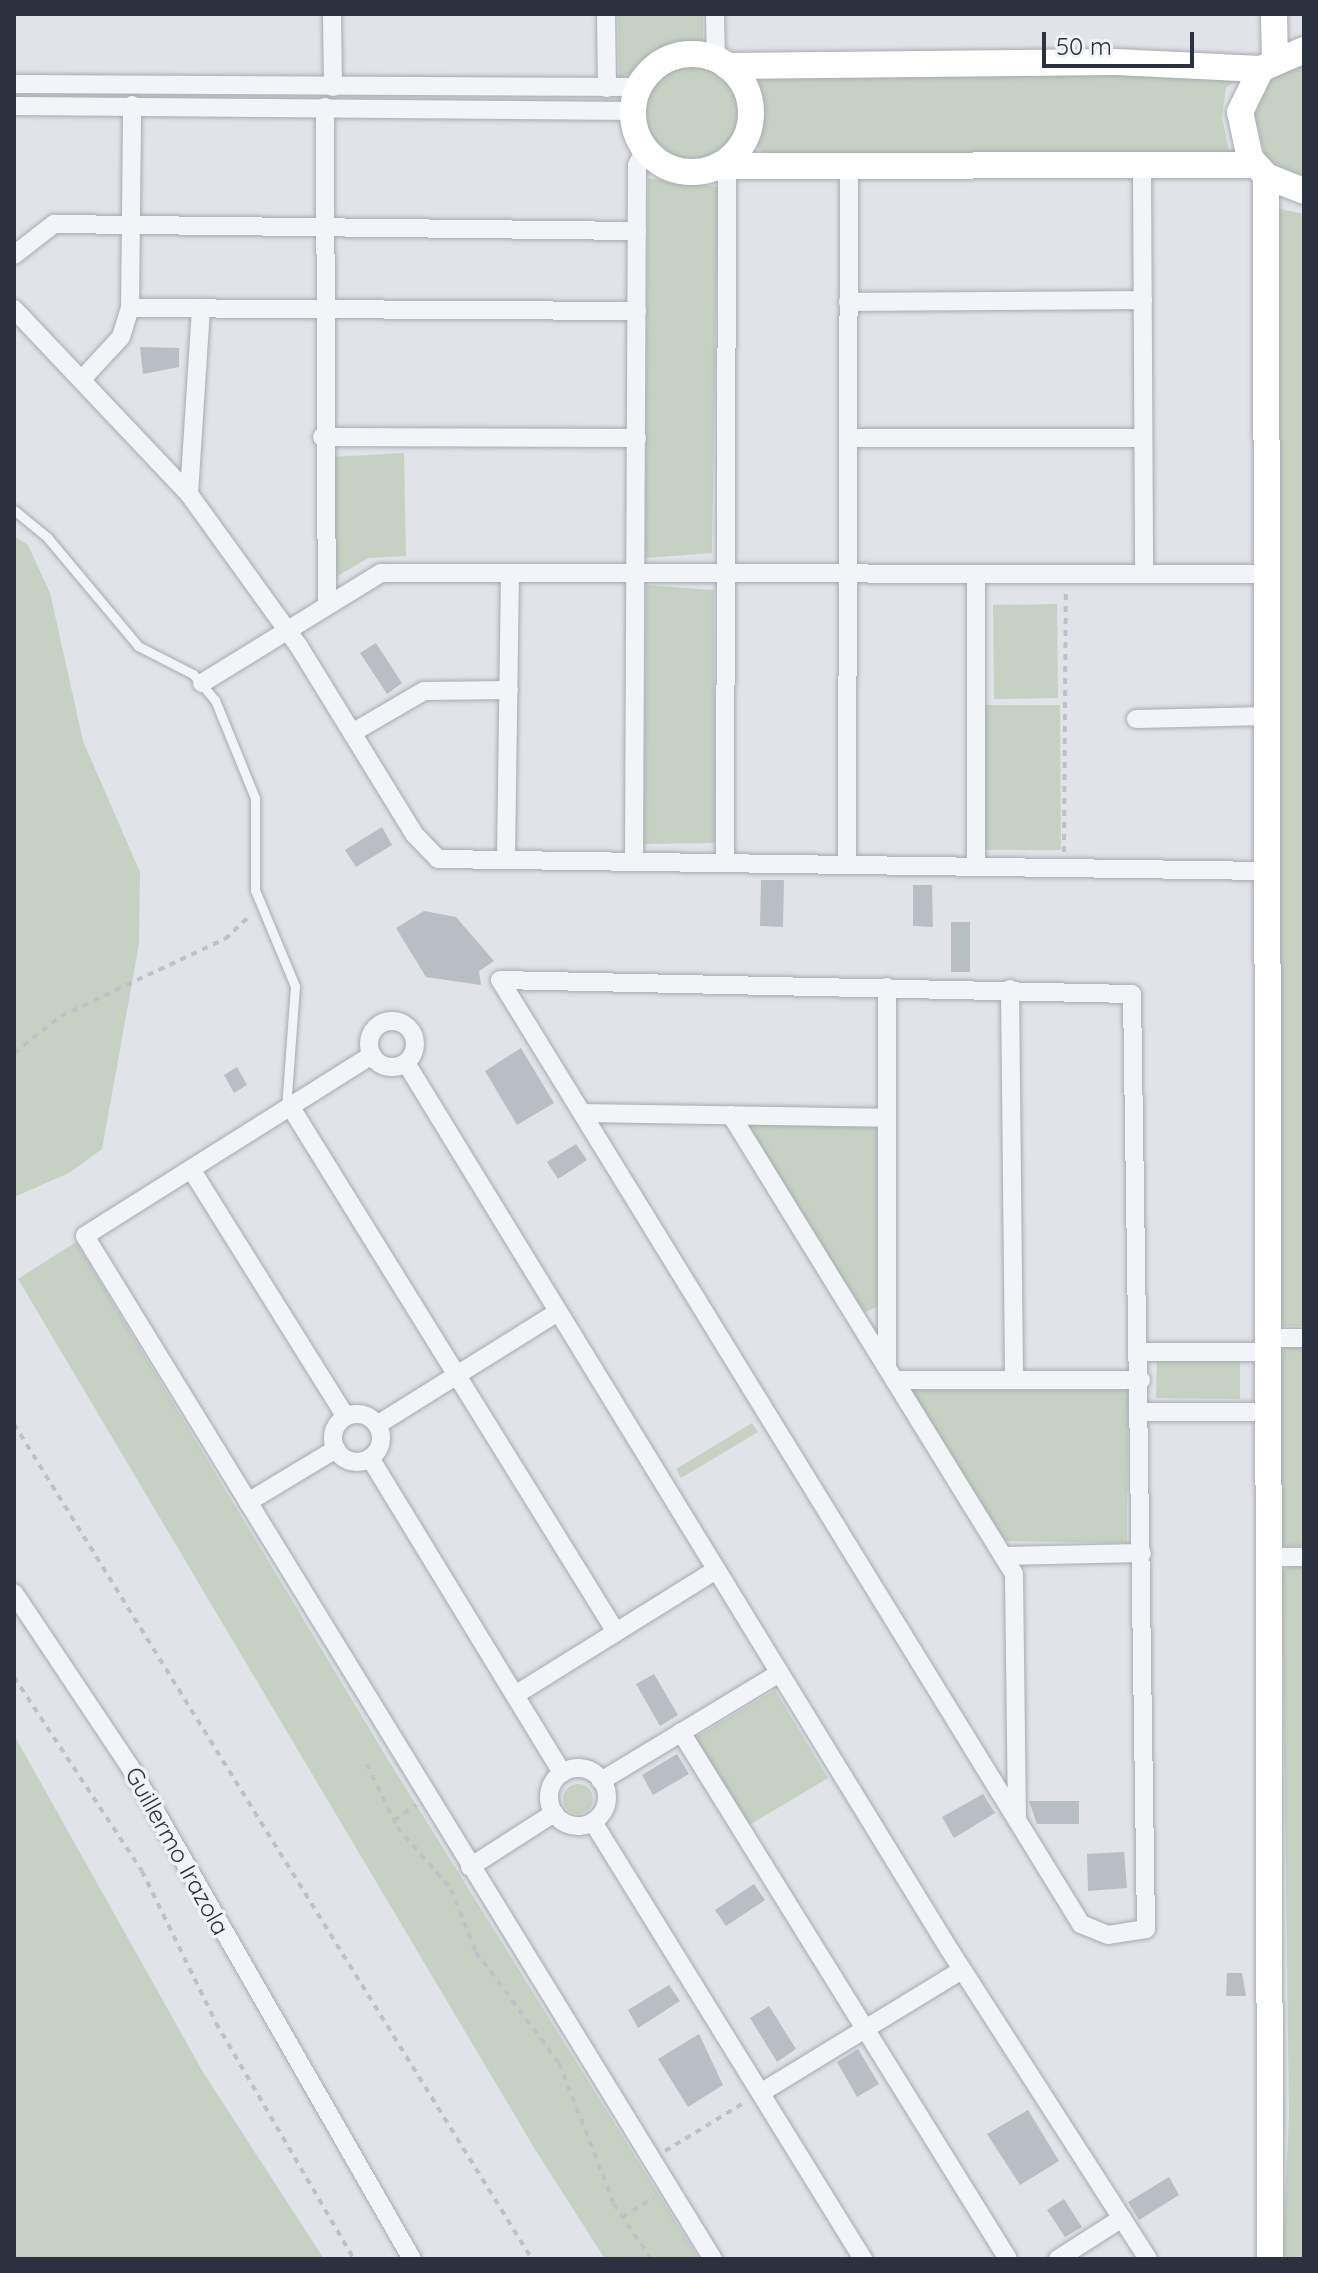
<!DOCTYPE html>
<style>
body{margin:0}
#map{position:relative;width:1318px;height:2273px;overflow:hidden;background:#e1e3e8;font-family:Quicksand,sans-serif}
div>[style]{position:absolute}
.green>*{inset:0;background:#c6d1c3}
.round{border-radius:50%}
.building>*{inset:0;background:#b9bdc4}
.path>*{height:4px;margin-top:-2px;transform-origin:0;background:repeating-linear-gradient(90deg,#bfc1c7 0 6px,transparent 0 12px)}
.roads{filter:drop-shadow(0 0 2px #a7aab2) drop-shadow(0 0 2px #a7aab2)}
.lane>*{height:9px;margin:-4.5px;padding:0 4.5px;transform-origin:4.5px;border-radius:4.5px;background:#f3f4f7}
.street>*{height:18px;margin:-9px;padding:0 9px;transform-origin:9px;border-radius:9px;background:#f3f4f7}
.street>.ring{margin:-9px;padding:0;box-sizing:content-box;background:none;border:18px solid #f3f4f7;border-radius:50%}
.secondary>*{height:26px;margin:-13px;padding:0 13px;transform-origin:13px;border-radius:13px;background:#fff}
.secondary>.ring{margin:-13px;padding:0;box-sizing:content-box;background:none;border:26px solid #fff;border-radius:50%}
span{translate:-50% -50%;white-space:nowrap;text-align:center;line-height:1.15;-webkit-text-stroke:7px #f0f2f6;paint-order:stroke}
.street-label{font-size:24px;color:#2b313e}
.frame{position:absolute;inset:0;border:16px solid #2b313e;pointer-events:none}
.scale{position:absolute;left:1042px;top:32px;width:152px;height:36px;box-sizing:border-box;border:4px solid #2b313e;border-top:0;padding-left:10px;font-size:24px;line-height:28px;white-space:nowrap;color:#2b313e;-webkit-text-stroke:6px #f0f2f6;paint-order:stroke}
</style>
<div id="map">
<div class="green">
<div style="clip-path:polygon(618px 14px,703px 14px,703px 45px,672px 47px,619px 80px)"></div>
<div class="round" style="left:643px;top:64px;width:98px;height:98px"></div>
<div style="clip-path:polygon(1304px 65px,1304px 178px,1266px 160px,1253px 108px,1272px 77px)"></div>
<div style="clip-path:polygon(759px 72px,1232px 74px,1236px 82px,1226px 87px,1222px 118px,1229px 150px,1237px 148px,1233px 157px,765px 158px,755px 142px)"></div>
<div style="clip-path:polygon(648px 178px,718px 187px,712px 553px,645px 558px)"></div>
<div style="clip-path:polygon(1274px 208px,1304px 214px,1304px 1326px,1280px 1326px)"></div>
<div style="clip-path:polygon(404px 453px,406px 556px,368px 558px,334px 578px,330px 457px)"></div>
<div style="clip-path:polygon(14px 536px,28px 545px,50px 593px,83px 741px,140px 872px,139px 944px,102px 1149px,69px 1173px,14px 1197px)"></div>
<div style="clip-path:polygon(646px 585px,714px 590px,715px 843px,644px 844px)"></div>
<div style="clip-path:polygon(1057px 604px,1058px 698px,994px 699px,993px 605px)"></div>
<div style="clip-path:polygon(981px 705px,1060px 705px,1061px 850px,982px 850px)"></div>
<div style="clip-path:polygon(745px 1122px,877px 1127px,878px 1306px,864px 1313px)"></div>
<div style="clip-path:polygon(76px 1242px,387px 1758px,699px 2259px,605px 2259px,536px 2151px,18px 1279px)"></div>
<div style="clip-path:polygon(1279px 1347px,1304px 1347px,1304px 1546px,1279px 1546px)"></div>
<div style="clip-path:polygon(1157px 1358px,1240px 1359px,1240px 1399px,1156px 1398px)"></div>
<div style="clip-path:polygon(911px 1390px,1128px 1390px,1127px 1543px,1005px 1541px)"></div>
<div style="clip-path:polygon(752px 1423px,758px 1432px,681px 1478px,676px 1469px)"></div>
<div style="clip-path:polygon(1291px 1565px,1304px 1565px,1304px 2259px,1282px 2259px,1289px 2117px,1282px 1571px)"></div>
<div style="clip-path:polygon(775px 1690px,828px 1778px,746px 1827px,693px 1739px)"></div>
<div style="clip-path:polygon(14px 1735px,203px 2072px,324px 2259px,14px 2259px)"></div>
<div class="round" style="left:563px;top:1784px;width:30px;height:30px"></div>
</div>
<div class="building">
<div style="clip-path:polygon(140px 347px,179px 348px,179px 367px,143px 374px)"></div>
<div style="clip-path:polygon(376px 643px,402px 683px,387px 694px,360px 653px)"></div>
<div style="clip-path:polygon(382px 827px,392px 845px,356px 867px,345px 850px)"></div>
<div style="clip-path:polygon(761px 880px,784px 880px,783px 927px,760px 926px)"></div>
<div style="clip-path:polygon(913px 885px,932px 885px,933px 927px,913px 926px)"></div>
<div style="clip-path:polygon(424px 911px,456px 917px,494px 961px,479px 971px,481px 985px,426px 977px,396px 928px)"></div>
<div style="clip-path:polygon(951px 922px,970px 922px,970px 972px,951px 972px)"></div>
<div style="clip-path:polygon(521px 1048px,554px 1103px,517px 1125px,485px 1071px)"></div>
<div style="clip-path:polygon(237px 1067px,247px 1085px,234px 1093px,224px 1075px)"></div>
<div style="clip-path:polygon(576px 1144px,587px 1160px,558px 1179px,547px 1162px)"></div>
<div style="clip-path:polygon(654px 1674px,678px 1715px,660px 1726px,636px 1684px)"></div>
<div style="clip-path:polygon(677px 1754px,689px 1774px,653px 1795px,642px 1775px)"></div>
<div style="clip-path:polygon(983px 1794px,995px 1813px,954px 1838px,942px 1817px)"></div>
<div style="clip-path:polygon(1029px 1801px,1079px 1801px,1079px 1824px,1037px 1824px)"></div>
<div style="clip-path:polygon(1124px 1852px,1127px 1888px,1088px 1891px,1087px 1854px)"></div>
<div style="clip-path:polygon(754px 1884px,765px 1900px,726px 1926px,715px 1910px)"></div>
<div style="clip-path:polygon(1227px 1973px,1242px 1973px,1246px 1996px,1226px 1996px)"></div>
<div style="clip-path:polygon(669px 1985px,680px 2001px,638px 2028px,628px 2010px)"></div>
<div style="clip-path:polygon(769px 2006px,796px 2049px,777px 2062px,750px 2018px)"></div>
<div style="clip-path:polygon(699px 2034px,723px 2085px,688px 2107px,658px 2059px)"></div>
<div style="clip-path:polygon(858px 2049px,879px 2084px,857px 2097px,837px 2062px)"></div>
<div style="clip-path:polygon(1028px 2110px,1059px 2161px,1020px 2185px,987px 2134px)"></div>
<div style="clip-path:polygon(1169px 2177px,1179px 2195px,1139px 2220px,1128px 2202px)"></div>
<div style="clip-path:polygon(1064px 2199px,1082px 2227px,1065px 2237px,1047px 2210px)"></div>
</div>
<div class="path">
<div style="left:1064px;top:852px;width:259px;rotate:-89.6deg"></div>
<div style="left:14px;top:1053px;width:60px;rotate:-38.2deg"></div>
<div style="left:61px;top:1016px;width:181px;rotate:-25.2deg"></div>
<div style="left:225px;top:939px;width:34px;rotate:-43deg"></div>
<div style="left:14px;top:1424px;width:983px;rotate:58.19deg"></div>
<div style="left:14px;top:1677px;width:232px;rotate:56.6deg"></div>
<div style="left:142px;top:1871px;width:169px;rotate:64deg"></div>
<div style="left:216px;top:2023px;width:273px;rotate:59.7deg"></div>
<div style="left:367px;top:1764px;width:70px;rotate:64.5deg"></div>
<div style="left:397px;top:1827px;width:82px;rotate:48.9deg"></div>
<div style="left:451px;top:1889px;width:68px;rotate:68.4deg"></div>
<div style="left:476px;top:1952px;width:139px;rotate:53.2deg"></div>
<div style="left:559px;top:2063px;width:151px;rotate:68.7deg"></div>
<div style="left:614px;top:2204px;width:66px;rotate:56.1deg"></div>
<div style="left:394px;top:1820px;width:27px;rotate:-34deg"></div>
<div style="left:665px;top:2151px;width:96px;rotate:-31.4deg"></div>
<div style="left:622px;top:2217px;width:37px;rotate:-31deg"></div>
</div>
<div class="roads">
<div class="lane">
<div style="left:14px;top:510px;width:43px;rotate:39.3deg"></div>
<div style="left:47px;top:537px;width:142px;rotate:50.1deg"></div>
<div style="left:138px;top:646px;width:62px;rotate:27deg"></div>
<div style="left:193px;top:674px;width:34px;rotate:50deg"></div>
<div style="left:215px;top:700px;width:106px;rotate:67.8deg"></div>
<div style="left:255px;top:798px;width:92px;rotate:90deg"></div>
<div style="left:255px;top:890px;width:104px;rotate:67.4deg"></div>
<div style="left:295px;top:986px;width:123px;rotate:94.2deg"></div>
</div>
<div class="street">
<div style="left:332px;top:14px;width:73px;rotate:89.2deg"></div>
<div style="left:606px;top:14px;width:74px;rotate:89.2deg"></div>
<div style="left:715px;top:14px;width:46px;rotate:88.8deg"></div>
<div style="left:14px;top:84px;width:625px;rotate:0.28deg"></div>
<div style="left:14px;top:106px;width:619px;rotate:0.46deg"></div>
<div style="left:325px;top:107px;width:495px;rotate:89.8deg"></div>
<div style="left:1142px;top:168px;width:406px;rotate:89.7deg"></div>
<div style="left:14px;top:255px;width:51px;rotate:-37.8deg"></div>
<div style="left:54px;top:224px;width:583px;rotate:0.69deg"></div>
<div style="left:848px;top:302px;width:295px;rotate:-0.4deg"></div>
<div style="left:130px;top:308px;width:203px;rotate:-89.4deg"></div>
<div style="left:14px;top:309px;width:255px;rotate:46.6deg"></div>
<div style="left:189px;top:494px;width:186px;rotate:54.2deg"></div>
<div style="left:298px;top:645px;width:223px;rotate:58.4deg"></div>
<div style="left:415px;top:835px;width:33px;rotate:46deg"></div>
<div style="left:438px;top:859px;width:833px;rotate:0.83deg"></div>
<div style="left:84px;top:377px;width:54px;rotate:-47.2deg"></div>
<div style="left:121px;top:337px;width:30px;rotate:-73deg"></div>
<div style="left:130px;top:308px;width:507px;rotate:0.34deg"></div>
<div style="left:322px;top:437px;width:315px;rotate:0.2deg"></div>
<div style="left:848px;top:438px;width:295px"></div>
<div style="left:189px;top:494px;width:186px;rotate:-86.3deg"></div>
<div style="left:202px;top:683px;width:210px;rotate:-31.6deg"></div>
<div style="left:381px;top:573px;width:883px;rotate:0.06deg"></div>
<div style="left:1136px;top:719px;width:132px;rotate:-1.3deg"></div>
<div style="left:352px;top:733px;width:83px;rotate:-30.3deg"></div>
<div style="left:424px;top:691px;width:85px;rotate:-0.7deg"></div>
<div style="left:634px;top:857px;width:692px;rotate:-89.75deg"></div>
<div style="left:637px;top:165px;width:18px;rotate:-63deg"></div>
<div style="left:506px;top:858px;width:284px;rotate:-89.2deg"></div>
<div style="left:725px;top:859px;width:693px;rotate:-89.83deg"></div>
<div style="left:847px;top:862px;width:695px;rotate:-89.84deg"></div>
<div style="left:976px;top:864px;width:290px;rotate:-90deg"></div>
<div style="left:500px;top:980px;width:632px;rotate:1.27deg"></div>
<div style="left:1132px;top:994px;width:935px;rotate:89.14deg"></div>
<div style="left:1146px;top:1929px;width:38px;rotate:171deg"></div>
<div style="left:1108px;top:1935px;width:29px;rotate:-158deg"></div>
<div style="left:1081px;top:1924px;width:1108px;rotate:-121.61deg"></div>
<div style="left:1010px;top:989px;width:389px;rotate:89.4deg"></div>
<div class="ring" style="left:369px;top:1021px;width:28px;height:28px"></div>
<div style="left:372px;top:1055px;width:339px;rotate:147.8deg"></div>
<div style="left:85px;top:1236px;width:1200px;rotate:58.46deg"></div>
<div style="left:406px;top:1063px;width:1039px;rotate:58.5deg"></div>
<div style="left:949px;top:1949px;width:368px;rotate:57.3deg"></div>
<div style="left:290px;top:1106px;width:619px;rotate:58.21deg"></div>
<div style="left:582px;top:1113px;width:305px;rotate:0.9deg"></div>
<div style="left:731px;top:1115px;width:539px;rotate:58.34deg"></div>
<div style="left:1014px;top:1574px;width:246px;rotate:89.3deg"></div>
<div style="left:191px;top:1169px;width:292px;rotate:58deg"></div>
<div style="left:1266px;top:1338px;width:38px"></div>
<div style="left:1141px;top:1352px;width:125px"></div>
<div style="left:887px;top:1368px;width:381px;rotate:-90deg"></div>
<div style="left:895px;top:1380px;width:246px"></div>
<div style="left:1141px;top:1412px;width:125px"></div>
<div class="ring" style="left:333px;top:1414px;width:30px;height:30px"></div>
<div style="left:377px;top:1425px;width:213px;rotate:-32deg"></div>
<div style="left:370px;top:1458px;width:369px;rotate:58.6deg"></div>
<div style="left:248px;top:1502px;width:103px;rotate:-31.1deg"></div>
<div style="left:1003px;top:1556px;width:139px;rotate:-1.2deg"></div>
<div style="left:1267px;top:1557px;width:37px"></div>
<div style="left:14px;top:1593px;width:209px;rotate:56.3deg"></div>
<div style="left:130px;top:1767px;width:567px;rotate:60.18deg"></div>
<div style="left:515px;top:1695px;width:237px;rotate:-31.9deg"></div>
<div style="left:681px;top:1732px;width:620px;rotate:58.18deg"></div>
<div class="ring" style="left:549px;top:1768px;width:40px;height:40px"></div>
<div style="left:601px;top:1781px;width:208px;rotate:-31.2deg"></div>
<div style="left:593px;top:1822px;width:514px;rotate:58.29deg"></div>
<div style="left:470px;top:1867px;width:100px;rotate:-32.7deg"></div>
<div style="left:762px;top:2092px;width:234px;rotate:-31.4deg"></div>
<div style="left:1058px;top:2259px;width:76px;rotate:-32.6deg"></div>
</div>
<div class="secondary">
<div style="left:1274px;top:14px;width:46px;rotate:88.8deg"></div>
<div style="left:1304px;top:50px;width:47px;rotate:156.2deg"></div>
<div style="left:1261px;top:69px;width:48px;rotate:116deg"></div>
<div style="left:1240px;top:112px;width:47px;rotate:77.7deg"></div>
<div style="left:1250px;top:158px;width:24px;rotate:48deg"></div>
<div style="left:1266px;top:176px;width:41px;rotate:21.5deg"></div>
<div class="ring" style="left:633px;top:54px;width:92px;height:92px"></div>
<div style="left:727px;top:66px;width:389px;rotate:-0.6deg"></div>
<div style="left:1116px;top:62px;width:145px;rotate:2.8deg"></div>
<div style="left:718px;top:166px;width:537px;rotate:-0.11deg"></div>
<div style="left:1266px;top:176px;width:2083px;rotate:89.89deg"></div>
</div>
</div>
<div class="street-label">
<span style="left:177px;top:1851px;rotate:61deg">Guillermo Irazola</span>
</div>
<div class="frame"></div>
<div class="scale">50 m</div>
</div>
